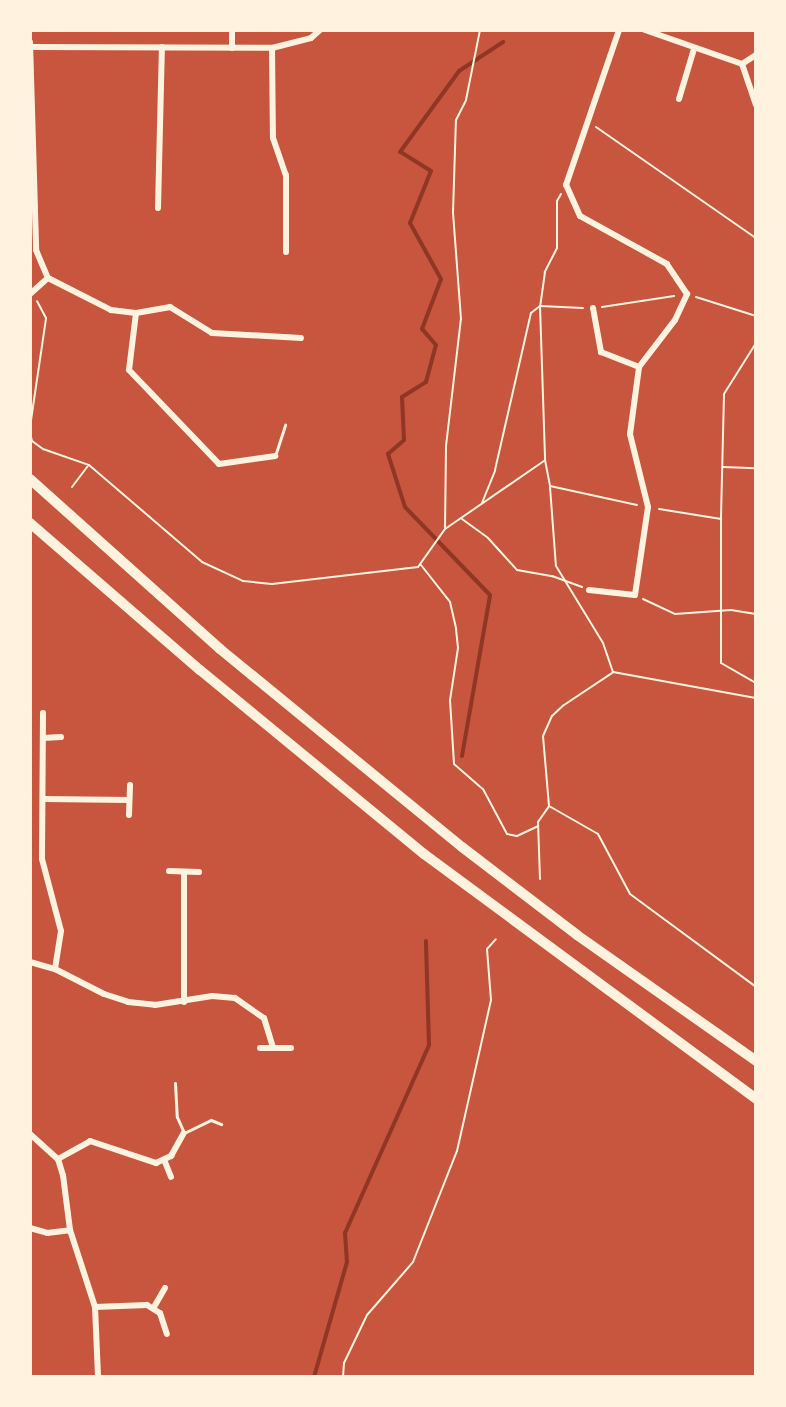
<!DOCTYPE html>
<style>
body{margin:0}
#map{position:relative;width:786px;height:1407px;overflow:hidden;background:#c8553d;font-family:"Crimson Pro",serif}
div>[style]{position:absolute}
.stream>*{height:4px;margin:-2px;padding:0 2px;transform-origin:2px;border-radius:2px;background:#8f3625}
.path>*{height:2px;margin:-1px;padding:0 1px;transform-origin:1px;border-radius:1px;background:#fff3e0}
.service>*{height:3px;margin:-1.5px;padding:0 1.5px;transform-origin:1.5px;border-radius:1.5px;background:#fff3e0}
.minor>*{height:6px;margin:-3px;padding:0 3px;transform-origin:3px;border-radius:3px;background:#fff3e0}
.trunk>*{height:10px;margin:-5px;padding:0 5px;transform-origin:5px;border-radius:5px;background:#fff3e0}
span{translate:-50% -50%;white-space:nowrap;text-align:center;line-height:1.15;-webkit-text-stroke:7px #fff3e0;paint-order:stroke}
.frame{position:absolute;inset:0;border:32px solid #fff3e0;pointer-events:none}
</style>
<div id="map">
<div class="stream">
<div style="left:462px;top:756px;width:163px;rotate:-80.1deg"></div>
<div style="left:490px;top:595px;width:122px;rotate:-134deg"></div>
<div style="left:405px;top:507px;width:56px;rotate:-107.8deg"></div>
<div style="left:388px;top:454px;width:21px;rotate:-41deg"></div>
<div style="left:404px;top:440px;width:43px;rotate:-92.7deg"></div>
<div style="left:402px;top:397px;width:28px;rotate:-32deg"></div>
<div style="left:426px;top:382px;width:38px;rotate:-75deg"></div>
<div style="left:436px;top:345px;width:21px;rotate:-131deg"></div>
<div style="left:422px;top:329px;width:53px;rotate:-69.2deg"></div>
<div style="left:441px;top:279px;width:64px;rotate:-119deg"></div>
<div style="left:410px;top:223px;width:56px;rotate:-68deg"></div>
<div style="left:431px;top:171px;width:36px;rotate:-148deg"></div>
<div style="left:400px;top:152px;width:100px;rotate:-53.9deg"></div>
<div style="left:459px;top:71px;width:53px;rotate:-33.4deg"></div>
<div style="left:314px;top:1377px;width:120px;rotate:-74deg"></div>
<div style="left:347px;top:1262px;width:29px;rotate:-94deg"></div>
<div style="left:345px;top:1233px;width:206px;rotate:-65.9deg"></div>
<div style="left:429px;top:1045px;width:104px;rotate:-91.7deg"></div>
</div>
<div class="path">
<div style="left:596px;top:127px;width:195px;rotate:34.8deg"></div>
<div style="left:561px;top:194px;width:8px;rotate:120deg"></div>
<div style="left:557px;top:201px;width:47px;rotate:90deg"></div>
<div style="left:557px;top:248px;width:27px;rotate:117deg"></div>
<div style="left:545px;top:272px;width:34px;rotate:98deg"></div>
<div style="left:540px;top:306px;width:154px;rotate:88.1deg"></div>
<div style="left:545px;top:460px;width:26px;rotate:79deg"></div>
<div style="left:550px;top:486px;width:89px;rotate:12.3deg"></div>
<div style="left:696px;top:297px;width:63px;rotate:17.6deg"></div>
<div style="left:602px;top:307px;width:73px;rotate:-8.7deg"></div>
<div style="left:756px;top:343px;width:60px;rotate:122.1deg"></div>
<div style="left:724px;top:394px;width:125px;rotate:91.4deg"></div>
<div style="left:721px;top:519px;width:144px;rotate:90deg"></div>
<div style="left:721px;top:663px;width:40px;rotate:29.7deg"></div>
<div style="left:30px;top:427px;width:110px;rotate:-81.6deg"></div>
<div style="left:46px;top:318px;width:19px;rotate:-118deg"></div>
<div style="left:30px;top:433px;width:8px;rotate:76deg"></div>
<div style="left:32px;top:441px;width:14px;rotate:36deg"></div>
<div style="left:43px;top:449px;width:49px;rotate:19.2deg"></div>
<div style="left:89px;top:465px;width:149px;rotate:40.6deg"></div>
<div style="left:202px;top:562px;width:45px;rotate:24.9deg"></div>
<div style="left:243px;top:581px;width:29px;rotate:6deg"></div>
<div style="left:272px;top:584px;width:147px;rotate:-6.6deg"></div>
<div style="left:418px;top:567px;width:47px;rotate:-54.6deg"></div>
<div style="left:445px;top:529px;width:83px;rotate:-89.3deg"></div>
<div style="left:446px;top:446px;width:128px;rotate:-83.3deg"></div>
<div style="left:461px;top:319px;width:106px;rotate:-94.3deg"></div>
<div style="left:453px;top:213px;width:93px;rotate:-88.2deg"></div>
<div style="left:456px;top:120px;width:22px;rotate:-63deg"></div>
<div style="left:466px;top:100px;width:71px;rotate:-78.7deg"></div>
<div style="left:723px;top:467px;width:33px;rotate:2deg"></div>
<div style="left:72px;top:487px;width:26px;rotate:-53deg"></div>
<div style="left:550px;top:487px;width:79px;rotate:85.7deg"></div>
<div style="left:556px;top:566px;width:90px;rotate:58.6deg"></div>
<div style="left:603px;top:643px;width:31px;rotate:71deg"></div>
<div style="left:613px;top:672px;width:145px;rotate:10.3deg"></div>
<div style="left:482px;top:503px;width:35px;rotate:-68deg"></div>
<div style="left:495px;top:470px;width:161px;rotate:-77.1deg"></div>
<div style="left:531px;top:313px;width:11px;rotate:-38deg"></div>
<div style="left:540px;top:306px;width:43px;rotate:2.7deg"></div>
<div style="left:659px;top:509px;width:63px;rotate:9.2deg"></div>
<div style="left:462px;top:519px;width:32px;rotate:36deg"></div>
<div style="left:488px;top:538px;width:43px;rotate:47.8deg"></div>
<div style="left:517px;top:570px;width:36px;rotate:10deg"></div>
<div style="left:552px;top:576px;width:32px;rotate:20deg"></div>
<div style="left:445px;top:529px;width:120px;rotate:-34.5deg"></div>
<div style="left:421px;top:565px;width:47px;rotate:51.9deg"></div>
<div style="left:450px;top:602px;width:28px;rotate:77deg"></div>
<div style="left:456px;top:629px;width:19px;rotate:84deg"></div>
<div style="left:458px;top:648px;width:53px;rotate:98.7deg"></div>
<div style="left:450px;top:700px;width:64px;rotate:86.4deg"></div>
<div style="left:454px;top:764px;width:38px;rotate:41deg"></div>
<div style="left:483px;top:789px;width:51px;rotate:61.9deg"></div>
<div style="left:507px;top:834px;width:10px;rotate:11deg"></div>
<div style="left:517px;top:836px;width:23px;rotate:-25deg"></div>
<div style="left:643px;top:599px;width:35px;rotate:25deg"></div>
<div style="left:675px;top:614px;width:56px;rotate:-4.1deg"></div>
<div style="left:731px;top:610px;width:25px;rotate:9deg"></div>
<div style="left:549px;top:806px;width:56px;rotate:29.7deg"></div>
<div style="left:598px;top:834px;width:68px;rotate:61.9deg"></div>
<div style="left:630px;top:894px;width:157px;rotate:36.4deg"></div>
<div style="left:540px;top:879px;width:57px;rotate:-92deg"></div>
<div style="left:538px;top:822px;width:19px;rotate:-55deg"></div>
<div style="left:549px;top:806px;width:70px;rotate:-94.9deg"></div>
<div style="left:543px;top:736px;width:22px;rotate:-66deg"></div>
<div style="left:552px;top:716px;width:16px;rotate:-43deg"></div>
<div style="left:564px;top:705px;width:58px;rotate:-33.7deg"></div>
<div style="left:343px;top:1377px;width:14px;rotate:-86deg"></div>
<div style="left:344px;top:1363px;width:53px;rotate:-64.4deg"></div>
<div style="left:367px;top:1315px;width:70px;rotate:-49deg"></div>
<div style="left:413px;top:1262px;width:119px;rotate:-68.4deg"></div>
<div style="left:457px;top:1151px;width:155px;rotate:-77.3deg"></div>
<div style="left:491px;top:1000px;width:51px;rotate:-94.5deg"></div>
<div style="left:487px;top:949px;width:13px;rotate:-48deg"></div>
</div>
<div class="service">
<div style="left:275px;top:456px;width:33px;rotate:-72deg"></div>
<div style="left:175px;top:1083px;width:34px;rotate:87deg"></div>
<div style="left:177px;top:1117px;width:17px;rotate:66deg"></div>
<div style="left:184px;top:1133px;width:30px;rotate:-26deg"></div>
<div style="left:211px;top:1120px;width:11px;rotate:22deg"></div>
</div>
<div class="minor">
<div style="left:232px;top:30px;width:18px;rotate:90deg"></div>
<div style="left:645px;top:30px;width:103px;rotate:19.3deg"></div>
<div style="left:742px;top:64px;width:17px;rotate:-33deg"></div>
<div style="left:30px;top:42px;width:208px;rotate:88.3deg"></div>
<div style="left:36px;top:250px;width:30px;rotate:67deg"></div>
<div style="left:30px;top:47px;width:242px;rotate:0.2deg"></div>
<div style="left:272px;top:48px;width:40px;rotate:-14.4deg"></div>
<div style="left:311px;top:38px;width:12px;rotate:-42deg"></div>
<div style="left:272px;top:48px;width:90px;rotate:89.4deg"></div>
<div style="left:273px;top:138px;width:39px;rotate:71deg"></div>
<div style="left:286px;top:175px;width:77px;rotate:90deg"></div>
<div style="left:742px;top:64px;width:43px;rotate:71.1deg"></div>
<div style="left:679px;top:99px;width:52px;rotate:-73.3deg"></div>
<div style="left:158px;top:208px;width:161px;rotate:-88.6deg"></div>
<div style="left:48px;top:278px;width:71px;rotate:26.9deg"></div>
<div style="left:111px;top:310px;width:25px;rotate:7deg"></div>
<div style="left:136px;top:313px;width:35px;rotate:-10deg"></div>
<div style="left:170px;top:307px;width:49px;rotate:31.8deg"></div>
<div style="left:212px;top:333px;width:89px;rotate:3.2deg"></div>
<div style="left:30px;top:294px;width:24px;rotate:-42deg"></div>
<div style="left:593px;top:308px;width:45px;rotate:79.7deg"></div>
<div style="left:601px;top:352px;width:41px;rotate:21.5deg"></div>
<div style="left:136px;top:313px;width:57px;rotate:97deg"></div>
<div style="left:129px;top:370px;width:130px;rotate:46.2deg"></div>
<div style="left:219px;top:464px;width:57px;rotate:-8.1deg"></div>
<div style="left:589px;top:590px;width:46px;rotate:6.2deg"></div>
<div style="left:635px;top:595px;width:89px;rotate:-81.6deg"></div>
<div style="left:648px;top:507px;width:75px;rotate:-103.9deg"></div>
<div style="left:630px;top:434px;width:68px;rotate:-82.3deg"></div>
<div style="left:639px;top:367px;width:59px;rotate:-52.5deg"></div>
<div style="left:675px;top:320px;width:29px;rotate:-65deg"></div>
<div style="left:687px;top:294px;width:36px;rotate:-124deg"></div>
<div style="left:667px;top:264px;width:99px;rotate:-151.1deg"></div>
<div style="left:580px;top:216px;width:34px;rotate:-114deg"></div>
<div style="left:566px;top:185px;width:164px;rotate:-71.1deg"></div>
<div style="left:43px;top:713px;width:146px;rotate:90.4deg"></div>
<div style="left:42px;top:859px;width:74px;rotate:75.2deg"></div>
<div style="left:61px;top:931px;width:38px;rotate:99deg"></div>
<div style="left:43px;top:738px;width:18px;rotate:-3deg"></div>
<div style="left:43px;top:799px;width:86px;rotate:0.7deg"></div>
<div style="left:129px;top:815px;width:30px;rotate:-88deg"></div>
<div style="left:169px;top:871px;width:30px;rotate:2deg"></div>
<div style="left:30px;top:962px;width:26px;rotate:16deg"></div>
<div style="left:55px;top:969px;width:55px;rotate:27deg"></div>
<div style="left:104px;top:994px;width:25px;rotate:18deg"></div>
<div style="left:128px;top:1002px;width:27px;rotate:6deg"></div>
<div style="left:155px;top:1005px;width:58px;rotate:-9deg"></div>
<div style="left:212px;top:996px;width:23px;rotate:5deg"></div>
<div style="left:235px;top:998px;width:35px;rotate:35deg"></div>
<div style="left:264px;top:1018px;width:31px;rotate:73deg"></div>
<div style="left:184px;top:1002px;width:130px;rotate:-90deg"></div>
<div style="left:260px;top:1048px;width:31px"></div>
<div style="left:30px;top:1134px;width:38px;rotate:42deg"></div>
<div style="left:58px;top:1159px;width:17px;rotate:73deg"></div>
<div style="left:63px;top:1175px;width:55px;rotate:82.7deg"></div>
<div style="left:70px;top:1230px;width:81px;rotate:72deg"></div>
<div style="left:95px;top:1307px;width:70px;rotate:87.5deg"></div>
<div style="left:58px;top:1159px;width:37px;rotate:-29deg"></div>
<div style="left:90px;top:1141px;width:70px;rotate:18.4deg"></div>
<div style="left:156px;top:1163px;width:17px;rotate:-25deg"></div>
<div style="left:171px;top:1156px;width:26px;rotate:-61deg"></div>
<div style="left:165px;top:1162px;width:16px;rotate:68deg"></div>
<div style="left:30px;top:1228px;width:18px;rotate:16deg"></div>
<div style="left:47px;top:1233px;width:23px;rotate:-7deg"></div>
<div style="left:95px;top:1307px;width:52px;rotate:-2.2deg"></div>
<div style="left:147px;top:1305px;width:15px;rotate:32deg"></div>
<div style="left:160px;top:1313px;width:22px;rotate:72deg"></div>
<div style="left:154px;top:1307px;width:22px;rotate:-60deg"></div>
</div>
<div class="trunk">
<div style="left:30px;top:479px;width:255px;rotate:41.8deg"></div>
<div style="left:220px;top:649px;width:313px;rotate:39.3deg"></div>
<div style="left:462px;top:847px;width:145px;rotate:37.4deg"></div>
<div style="left:577px;top:935px;width:219px;rotate:35.1deg"></div>
<div style="left:30px;top:523px;width:225px;rotate:40.9deg"></div>
<div style="left:200px;top:670px;width:290px;rotate:39.4deg"></div>
<div style="left:424px;top:854px;width:413px;rotate:36.4deg"></div>
</div>
<div class="frame"></div>
</div>
